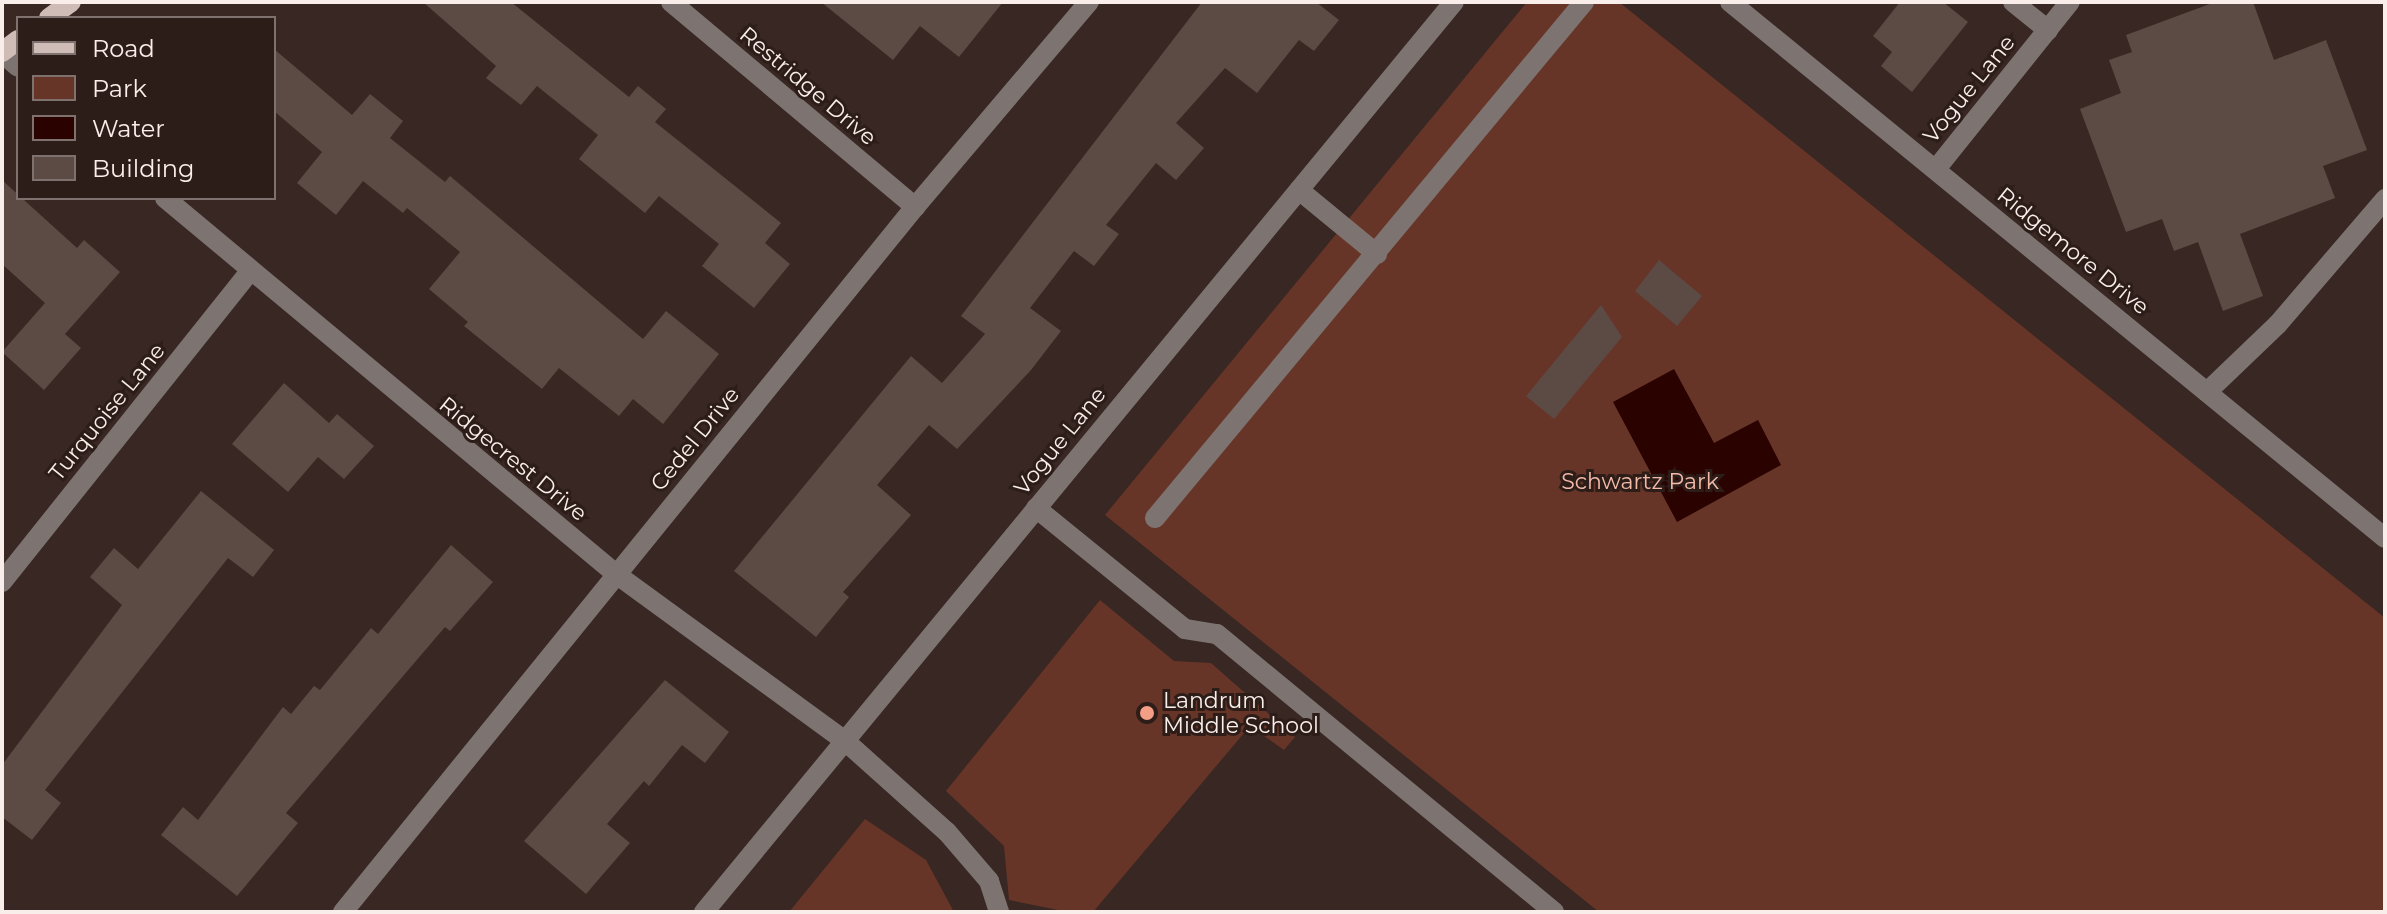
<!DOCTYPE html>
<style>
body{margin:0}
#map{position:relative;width:2387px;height:914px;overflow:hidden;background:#382722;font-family:Montserrat,sans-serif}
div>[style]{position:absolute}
.green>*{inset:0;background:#673527}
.water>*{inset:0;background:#2a0200}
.building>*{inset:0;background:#5c4a45}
.minor>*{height:20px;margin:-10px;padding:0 10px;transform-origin:10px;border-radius:10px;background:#7d7471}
.major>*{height:20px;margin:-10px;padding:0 10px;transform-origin:10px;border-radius:10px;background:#cfbcb7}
.dots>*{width:22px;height:22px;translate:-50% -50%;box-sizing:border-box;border:4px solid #2d1d19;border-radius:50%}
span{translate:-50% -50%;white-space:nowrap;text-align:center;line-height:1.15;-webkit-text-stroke:6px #2d1d19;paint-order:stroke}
.street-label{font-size:22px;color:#f9eeea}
.park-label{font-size:22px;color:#f4baa9}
.poi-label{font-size:22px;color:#f9eeea}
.left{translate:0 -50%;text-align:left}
.frame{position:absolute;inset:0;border:4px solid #f9eeea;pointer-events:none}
.legend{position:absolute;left:16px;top:16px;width:260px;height:184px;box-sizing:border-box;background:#2d1d19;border:2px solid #7f716d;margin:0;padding:10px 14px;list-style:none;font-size:24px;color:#f9eeea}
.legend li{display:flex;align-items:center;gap:16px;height:40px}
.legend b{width:40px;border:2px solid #7f716d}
</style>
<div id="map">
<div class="green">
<div style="clip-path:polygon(1527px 2px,1619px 2px,2385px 618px,2385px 912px,1599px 912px,1105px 515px)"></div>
<div style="clip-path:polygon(1100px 600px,1174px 661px,1211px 663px,1295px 737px,1284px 750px,1250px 726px,1093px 912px,1068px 912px,1009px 900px,1004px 846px,946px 791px)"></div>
<div style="clip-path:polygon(865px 819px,926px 860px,954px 912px,789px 912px)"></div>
</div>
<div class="water">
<div style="clip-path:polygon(1674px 369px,1714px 443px,1758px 420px,1781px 465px,1677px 522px,1613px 402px)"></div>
</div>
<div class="building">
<div style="clip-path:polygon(423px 2px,511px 2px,629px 97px,638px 86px,666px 109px,655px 122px,781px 223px,765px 243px,790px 264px,754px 308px,702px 266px,719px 244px,659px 196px,645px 213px,579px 159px,598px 135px,537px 86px,521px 105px,486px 78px,496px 66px)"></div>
<div style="clip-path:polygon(821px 2px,1003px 2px,959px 57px,920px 26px,893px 60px)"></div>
<div style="clip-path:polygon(1202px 2px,1316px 2px,1339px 20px,1314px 51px,1299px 40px,1257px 93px,1225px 68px,1176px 123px,1204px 148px,1176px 180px,1156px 163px,1106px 225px,1119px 234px,1094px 266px,1074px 251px,1030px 308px,1061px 331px,1031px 370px,957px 449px,929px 425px,877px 485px,911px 515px,843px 592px,849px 597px,816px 637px,734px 571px,911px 356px,942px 383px,985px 334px,961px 316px)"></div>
<div style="clip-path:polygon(1900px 2px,1943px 2px,1968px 22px,1912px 92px,1881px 66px,1892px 52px,1873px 36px)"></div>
<div style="clip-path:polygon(2215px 2px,2253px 2px,2274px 60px,2326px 40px,2367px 150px,2323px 166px,2335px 198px,2240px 234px,2263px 296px,2223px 311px,2198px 242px,2174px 251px,2162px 219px,2126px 232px,2080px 109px,2121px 93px,2109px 60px,2132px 52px,2126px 35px)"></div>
<div style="clip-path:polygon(274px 49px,352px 115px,370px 94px,403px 121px,390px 138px,445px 182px,450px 176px,643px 339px,666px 311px,719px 354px,663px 424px,633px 399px,619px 416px,559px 368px,542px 389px,464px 326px,468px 322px,429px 289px,460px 252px,407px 208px,403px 213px,363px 181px,336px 215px,297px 183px,322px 152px,274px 111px)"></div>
<div style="clip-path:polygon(2px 180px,77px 248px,84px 240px,120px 272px,65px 334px,81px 348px,44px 390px,2px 352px,45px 303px,2px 264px)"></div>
<div style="clip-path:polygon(1659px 260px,1702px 296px,1677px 326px,1635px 291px)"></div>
<div style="clip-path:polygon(1601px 305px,1622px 337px,1554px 419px,1526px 396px)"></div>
<div style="clip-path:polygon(284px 383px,329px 423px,337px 414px,374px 446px,344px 479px,318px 457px,288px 492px,232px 444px)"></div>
<div style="clip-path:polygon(201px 491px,274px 550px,253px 577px,228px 558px,45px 790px,61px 803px,32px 840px,2px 817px,2px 765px,122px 605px,90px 577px,114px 548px,138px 569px)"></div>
<div style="clip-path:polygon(451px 545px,493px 582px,450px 631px,445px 627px,286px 813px,298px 823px,237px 896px,161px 835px,183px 807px,198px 820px,283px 707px,291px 714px,314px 686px,320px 690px,371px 628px,378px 634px)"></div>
<div style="clip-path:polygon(665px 680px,729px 732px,705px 763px,682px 745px,649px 786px,644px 781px,607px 824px,630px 843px,586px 894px,524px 841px)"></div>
</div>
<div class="minor">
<div style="left:671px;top:2px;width:319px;rotate:40deg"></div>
<div style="left:1730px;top:2px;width:846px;rotate:39.29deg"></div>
<div style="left:2013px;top:2px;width:45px;rotate:38.7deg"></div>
<div style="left:2px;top:53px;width:21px;rotate:41deg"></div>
<div style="left:1936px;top:169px;width:214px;rotate:-51.3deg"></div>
<div style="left:1299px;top:190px;width:101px;rotate:39.4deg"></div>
<div style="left:165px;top:198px;width:587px;rotate:39.82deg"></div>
<div style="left:616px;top:574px;width:282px;rotate:36.1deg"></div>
<div style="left:844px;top:740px;width:138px;rotate:41.8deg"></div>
<div style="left:947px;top:832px;width:65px;rotate:49.4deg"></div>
<div style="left:989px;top:881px;width:33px;rotate:72deg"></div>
<div style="left:2207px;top:392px;width:98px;rotate:-43.8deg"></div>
<div style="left:2278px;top:324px;width:165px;rotate:-49.4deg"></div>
<div style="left:1036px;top:508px;width:192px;rotate:39.1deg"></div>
<div style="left:1185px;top:629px;width:32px;rotate:9deg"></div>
<div style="left:1217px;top:634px;width:437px;rotate:39.5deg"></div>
<div style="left:1155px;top:518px;width:671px;rotate:-50.26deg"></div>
<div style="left:2px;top:582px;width:396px;rotate:-51.4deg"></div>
<div style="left:343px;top:912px;width:908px;rotate:-50.95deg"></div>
<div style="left:915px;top:207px;width:269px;rotate:-49.7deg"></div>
<div style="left:704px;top:912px;width:1179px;rotate:-50.51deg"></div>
</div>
<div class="major">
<div style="left:49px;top:18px;width:27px;rotate:-36deg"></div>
<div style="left:2px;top:52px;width:20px;rotate:-37deg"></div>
</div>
<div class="dots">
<div style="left:1147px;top:713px;background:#f49e86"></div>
</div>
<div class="street-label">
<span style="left:808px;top:86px;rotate:40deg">Restridge Drive</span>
<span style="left:1969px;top:89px;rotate:-51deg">Vogue Lane</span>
<span style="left:2073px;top:251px;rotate:39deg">Ridgemore Drive</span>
<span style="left:107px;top:412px;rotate:-51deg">Turquoise Lane</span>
<span style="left:695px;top:439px;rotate:-51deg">Cedel Drive</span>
<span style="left:1060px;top:441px;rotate:-51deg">Vogue Lane</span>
<span style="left:513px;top:459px;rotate:39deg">Ridgecrest Drive</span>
</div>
<div class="park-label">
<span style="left:1640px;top:482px">Schwartz Park</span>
</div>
<div class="poi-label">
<span class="left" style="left:1163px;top:713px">Landrum<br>Middle School</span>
</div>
<div class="frame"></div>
<ul class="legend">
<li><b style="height:10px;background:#cfbcb7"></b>Road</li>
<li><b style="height:22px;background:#673527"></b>Park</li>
<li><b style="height:22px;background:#2a0200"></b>Water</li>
<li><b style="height:22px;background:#5c4a45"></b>Building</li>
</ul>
</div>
